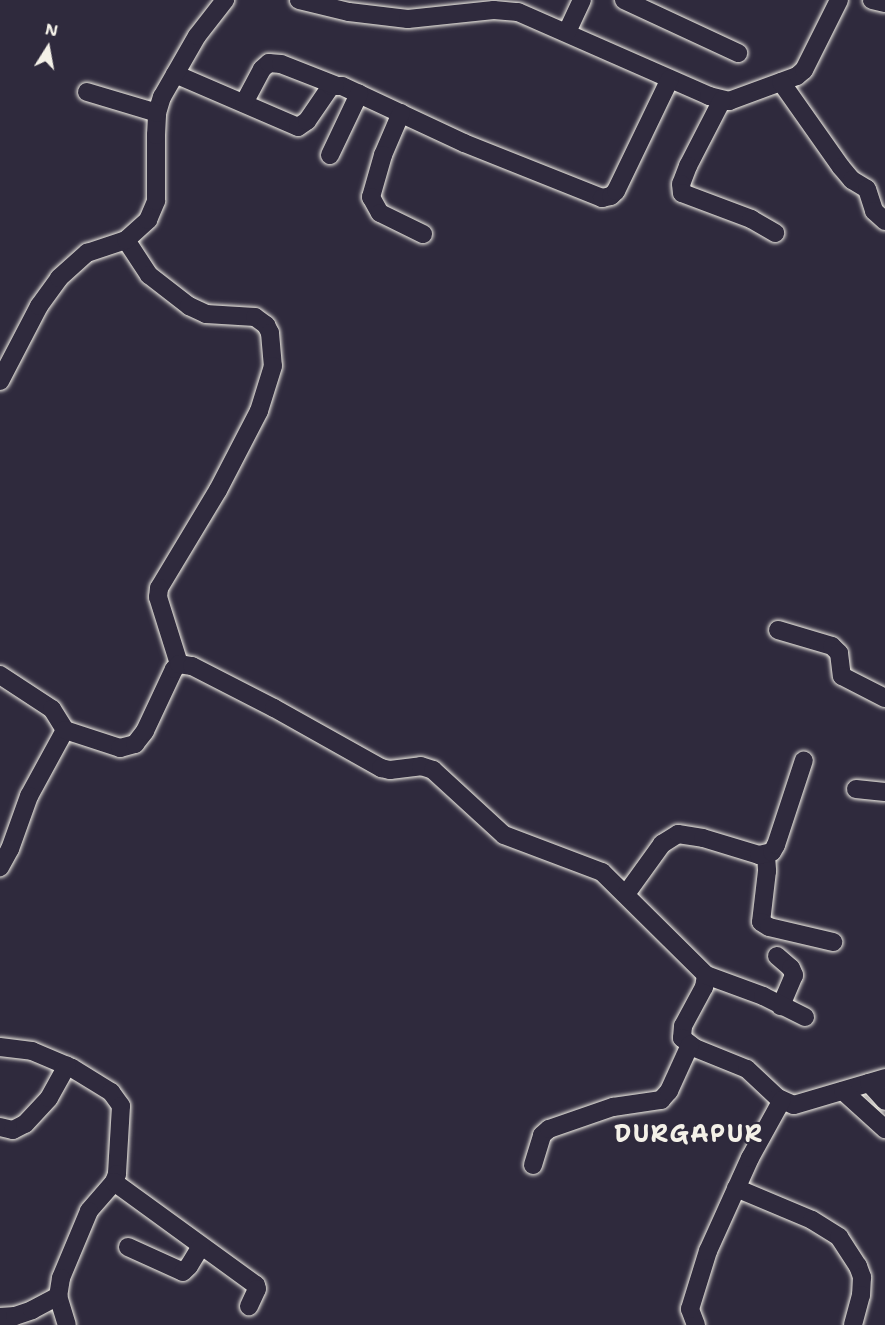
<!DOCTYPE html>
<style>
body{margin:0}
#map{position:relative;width:885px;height:1325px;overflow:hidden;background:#2f2a3d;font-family:"Shantell Sans",sans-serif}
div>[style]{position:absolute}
.roads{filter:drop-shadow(0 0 2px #f4f1e8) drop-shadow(0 0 2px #f4f1e8)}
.minor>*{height:18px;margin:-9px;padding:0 9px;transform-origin:9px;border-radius:9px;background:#2f2a3d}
span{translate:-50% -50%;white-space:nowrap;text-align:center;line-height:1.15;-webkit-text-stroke:4.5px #2f2a3d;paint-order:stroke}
.district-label{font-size:24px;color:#f4f1e8;font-weight:700;letter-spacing:1.5px}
.north{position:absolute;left:18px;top:18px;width:60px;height:60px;-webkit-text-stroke:4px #2f2a3d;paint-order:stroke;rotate:11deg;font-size:16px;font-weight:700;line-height:24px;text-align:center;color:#f4f1e8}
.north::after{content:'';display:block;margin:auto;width:21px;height:27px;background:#f4f1e8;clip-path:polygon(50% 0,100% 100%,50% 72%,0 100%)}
</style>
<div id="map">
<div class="roads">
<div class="minor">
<div style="left:299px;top:0;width:51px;rotate:13.5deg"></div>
<div style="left:349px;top:12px;width:59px;rotate:6.8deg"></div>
<div style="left:408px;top:19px;width:86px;rotate:-6deg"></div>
<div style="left:494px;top:10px;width:24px;rotate:5deg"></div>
<div style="left:518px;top:12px;width:209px;rotate:23.7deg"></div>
<div style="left:709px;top:96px;width:21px;rotate:14deg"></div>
<div style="left:729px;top:101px;width:72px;rotate:-20.2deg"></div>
<div style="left:797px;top:76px;width:9px;rotate:-41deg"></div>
<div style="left:804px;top:70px;width:78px;rotate:-63.4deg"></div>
<div style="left:624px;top:0;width:126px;rotate:24.9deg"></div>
<div style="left:872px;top:0;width:13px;rotate:13deg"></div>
<div style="left:567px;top:32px;width:35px;rotate:-65deg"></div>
<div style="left:175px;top:74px;width:134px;rotate:23.3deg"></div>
<div style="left:298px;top:127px;width:11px;rotate:-34deg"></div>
<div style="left:307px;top:121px;width:42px;rotate:-55.6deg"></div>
<div style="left:331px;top:86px;width:11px"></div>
<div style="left:342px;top:86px;width:135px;rotate:25deg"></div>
<div style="left:464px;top:143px;width:149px;rotate:21.7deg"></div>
<div style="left:602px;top:198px;width:9px;rotate:-13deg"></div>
<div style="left:611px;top:196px;width:7px;rotate:-45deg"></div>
<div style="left:616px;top:191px;width:124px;rotate:-64.3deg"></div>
<div style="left:781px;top:82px;width:104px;rotate:54.8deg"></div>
<div style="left:841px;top:167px;width:17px;rotate:50deg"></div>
<div style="left:852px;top:180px;width:17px;rotate:31deg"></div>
<div style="left:867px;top:189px;width:23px;rotate:72deg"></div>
<div style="left:874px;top:211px;width:15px;rotate:42deg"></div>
<div style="left:87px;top:92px;width:73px;rotate:16.7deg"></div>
<div style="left:722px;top:100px;width:74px;rotate:117.3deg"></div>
<div style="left:688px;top:166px;width:19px;rotate:111deg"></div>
<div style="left:681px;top:184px;width:9px;rotate:84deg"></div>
<div style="left:682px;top:193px;width:74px;rotate:20.6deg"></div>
<div style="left:751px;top:219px;width:28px;rotate:30deg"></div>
<div style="left:244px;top:103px;width:38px;rotate:-62deg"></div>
<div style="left:262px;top:69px;width:9px;rotate:-41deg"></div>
<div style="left:269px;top:63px;width:12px;rotate:5deg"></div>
<div style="left:281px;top:64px;width:58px;rotate:21.3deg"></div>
<div style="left:401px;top:113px;width:46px;rotate:113.2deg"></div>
<div style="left:383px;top:155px;width:44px;rotate:105.9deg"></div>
<div style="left:371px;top:197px;width:18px;rotate:61deg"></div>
<div style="left:380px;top:213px;width:48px;rotate:26deg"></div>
<div style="left:330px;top:155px;width:68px;rotate:-64.6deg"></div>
<div style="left:126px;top:240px;width:42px;rotate:56.7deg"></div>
<div style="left:149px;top:275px;width:51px;rotate:37.8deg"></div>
<div style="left:189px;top:306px;width:19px;rotate:25deg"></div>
<div style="left:206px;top:314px;width:49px;rotate:3.5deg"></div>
<div style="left:255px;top:317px;width:14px;rotate:36deg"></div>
<div style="left:266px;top:325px;width:9px;rotate:63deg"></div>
<div style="left:270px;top:333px;width:33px;rotate:85deg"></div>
<div style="left:273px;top:366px;width:47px;rotate:107.3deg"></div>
<div style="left:259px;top:411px;width:89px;rotate:117.4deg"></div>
<div style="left:218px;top:490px;width:114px;rotate:121deg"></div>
<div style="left:159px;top:588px;width:9px;rotate:96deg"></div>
<div style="left:158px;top:597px;width:70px;rotate:72.6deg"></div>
<div style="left:0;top:381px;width:85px;rotate:-62.5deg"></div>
<div style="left:39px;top:306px;width:34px;rotate:-54deg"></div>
<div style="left:59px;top:278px;width:38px;rotate:-42deg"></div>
<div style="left:87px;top:253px;width:41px;rotate:-18.4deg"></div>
<div style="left:126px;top:240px;width:30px;rotate:-42deg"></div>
<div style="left:148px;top:220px;width:21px;rotate:-67deg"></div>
<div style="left:156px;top:201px;width:66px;rotate:-90deg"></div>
<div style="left:156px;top:135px;width:22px;rotate:-87deg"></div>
<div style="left:157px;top:113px;width:17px;rotate:-73deg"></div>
<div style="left:162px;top:97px;width:70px;rotate:-60.2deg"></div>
<div style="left:197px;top:36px;width:46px;rotate:-52.1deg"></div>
<div style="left:778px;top:630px;width:56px;rotate:16.5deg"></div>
<div style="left:832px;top:646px;width:10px;rotate:45deg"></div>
<div style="left:839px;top:653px;width:23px;rotate:83deg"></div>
<div style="left:842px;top:676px;width:48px;rotate:27.1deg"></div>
<div style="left:0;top:675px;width:62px;rotate:33.2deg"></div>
<div style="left:52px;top:709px;width:25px;rotate:58deg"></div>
<div style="left:65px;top:730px;width:75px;rotate:118.6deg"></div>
<div style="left:29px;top:796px;width:56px;rotate:109.7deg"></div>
<div style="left:10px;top:849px;width:21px;rotate:119deg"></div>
<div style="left:65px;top:730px;width:58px;rotate:18.1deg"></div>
<div style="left:120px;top:748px;width:16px;rotate:-15deg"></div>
<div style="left:135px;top:744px;width:16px;rotate:-52deg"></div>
<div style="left:145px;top:731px;width:68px;rotate:-64.9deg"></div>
<div style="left:174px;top:669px;width:7px;rotate:-45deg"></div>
<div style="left:179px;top:664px;width:13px;rotate:9deg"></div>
<div style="left:192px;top:666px;width:92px;rotate:27.1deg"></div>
<div style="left:274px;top:708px;width:123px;rotate:29.3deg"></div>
<div style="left:381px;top:768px;width:9px;rotate:13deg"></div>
<div style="left:390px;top:770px;width:31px;rotate:-7deg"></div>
<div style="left:421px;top:766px;width:13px;rotate:18deg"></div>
<div style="left:433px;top:770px;width:96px;rotate:42.5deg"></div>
<div style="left:504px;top:835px;width:105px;rotate:20.7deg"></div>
<div style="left:602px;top:872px;width:146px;rotate:44.7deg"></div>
<div style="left:706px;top:975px;width:12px;rotate:99deg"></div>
<div style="left:704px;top:987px;width:44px;rotate:118.3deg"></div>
<div style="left:683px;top:1026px;width:12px;rotate:95deg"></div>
<div style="left:682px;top:1038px;width:16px;rotate:38deg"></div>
<div style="left:695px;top:1048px;width:56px;rotate:22deg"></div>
<div style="left:747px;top:1069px;width:42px;rotate:43.1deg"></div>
<div style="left:778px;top:1098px;width:17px;rotate:24deg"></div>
<div style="left:794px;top:1105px;width:95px;rotate:-16.5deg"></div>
<div style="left:856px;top:789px;width:29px;rotate:6deg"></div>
<div style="left:766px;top:855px;width:16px;rotate:86deg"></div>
<div style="left:767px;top:871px;width:51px;rotate:96.7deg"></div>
<div style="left:761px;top:922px;width:9px;rotate:32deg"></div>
<div style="left:769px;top:927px;width:66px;rotate:13.2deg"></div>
<div style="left:626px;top:894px;width:62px;rotate:-54.2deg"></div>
<div style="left:662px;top:844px;width:19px;rotate:-32deg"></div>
<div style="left:678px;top:834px;width:25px;rotate:9deg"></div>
<div style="left:703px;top:838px;width:59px;rotate:16.9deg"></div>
<div style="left:759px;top:855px;width:13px;rotate:-13deg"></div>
<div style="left:772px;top:852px;width:8px;rotate:-60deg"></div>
<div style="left:776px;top:845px;width:89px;rotate:-71.8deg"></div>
<div style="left:777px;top:956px;width:18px;rotate:41deg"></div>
<div style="left:791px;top:968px;width:8px;rotate:67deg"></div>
<div style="left:794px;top:975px;width:34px;rotate:113deg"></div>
<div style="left:706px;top:975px;width:61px;rotate:20.2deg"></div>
<div style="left:763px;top:996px;width:47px;rotate:26.6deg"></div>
<div style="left:0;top:1047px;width:32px;rotate:7deg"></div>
<div style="left:32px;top:1051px;width:43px;rotate:23deg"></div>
<div style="left:72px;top:1068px;width:46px;rotate:31.6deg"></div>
<div style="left:111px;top:1092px;width:17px;rotate:54deg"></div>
<div style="left:121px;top:1106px;width:68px;rotate:93.4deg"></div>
<div style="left:117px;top:1174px;width:9px;rotate:111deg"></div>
<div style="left:114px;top:1182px;width:38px;rotate:131deg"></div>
<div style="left:89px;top:1211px;width:73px;rotate:112.7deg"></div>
<div style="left:61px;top:1278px;width:18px;rotate:99deg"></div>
<div style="left:58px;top:1296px;width:30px;rotate:73deg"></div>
<div style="left:869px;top:1083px;width:24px;rotate:48deg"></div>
<div style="left:843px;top:1091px;width:57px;rotate:42.1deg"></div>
<div style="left:0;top:1127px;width:13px;rotate:13deg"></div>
<div style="left:13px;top:1130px;width:13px;rotate:-27deg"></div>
<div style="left:25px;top:1124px;width:35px;rotate:-47deg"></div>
<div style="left:49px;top:1098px;width:37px;rotate:-61deg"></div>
<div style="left:533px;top:1165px;width:31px;rotate:-73deg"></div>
<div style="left:542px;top:1135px;width:9px;rotate:-41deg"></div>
<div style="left:549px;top:1129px;width:68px;rotate:-19deg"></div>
<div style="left:613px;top:1107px;width:49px;rotate:-8.3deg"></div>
<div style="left:661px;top:1100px;width:12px;rotate:-48deg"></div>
<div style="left:669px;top:1091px;width:51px;rotate:-65.5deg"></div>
<div style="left:114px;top:1182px;width:175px;rotate:36deg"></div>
<div style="left:256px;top:1285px;width:4px;rotate:76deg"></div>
<div style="left:257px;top:1289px;width:19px;rotate:115deg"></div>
<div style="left:736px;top:1188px;width:82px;rotate:22.8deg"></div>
<div style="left:812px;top:1220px;width:32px;rotate:32deg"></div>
<div style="left:839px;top:1237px;width:35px;rotate:57deg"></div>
<div style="left:858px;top:1266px;width:12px;rotate:70deg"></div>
<div style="left:862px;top:1277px;width:18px;rotate:93deg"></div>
<div style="left:861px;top:1295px;width:31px;rotate:105deg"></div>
<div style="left:128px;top:1247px;width:60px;rotate:24.4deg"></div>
<div style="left:183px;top:1272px;width:8px;rotate:-45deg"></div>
<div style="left:189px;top:1266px;width:23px;rotate:-59deg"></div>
<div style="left:0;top:1317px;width:15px;rotate:-4deg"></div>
<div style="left:15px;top:1316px;width:18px;rotate:-19deg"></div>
<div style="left:32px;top:1310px;width:30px;rotate:-28deg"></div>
<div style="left:696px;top:1325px;width:17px;rotate:-111deg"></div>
<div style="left:690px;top:1309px;width:61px;rotate:-72.8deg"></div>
<div style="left:708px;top:1251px;width:102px;rotate:-65.7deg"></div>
<div style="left:750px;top:1158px;width:66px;rotate:-61.1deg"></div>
</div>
</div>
<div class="district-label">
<span style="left:689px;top:1135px">DURGAPUR</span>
</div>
<div class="north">N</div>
</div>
